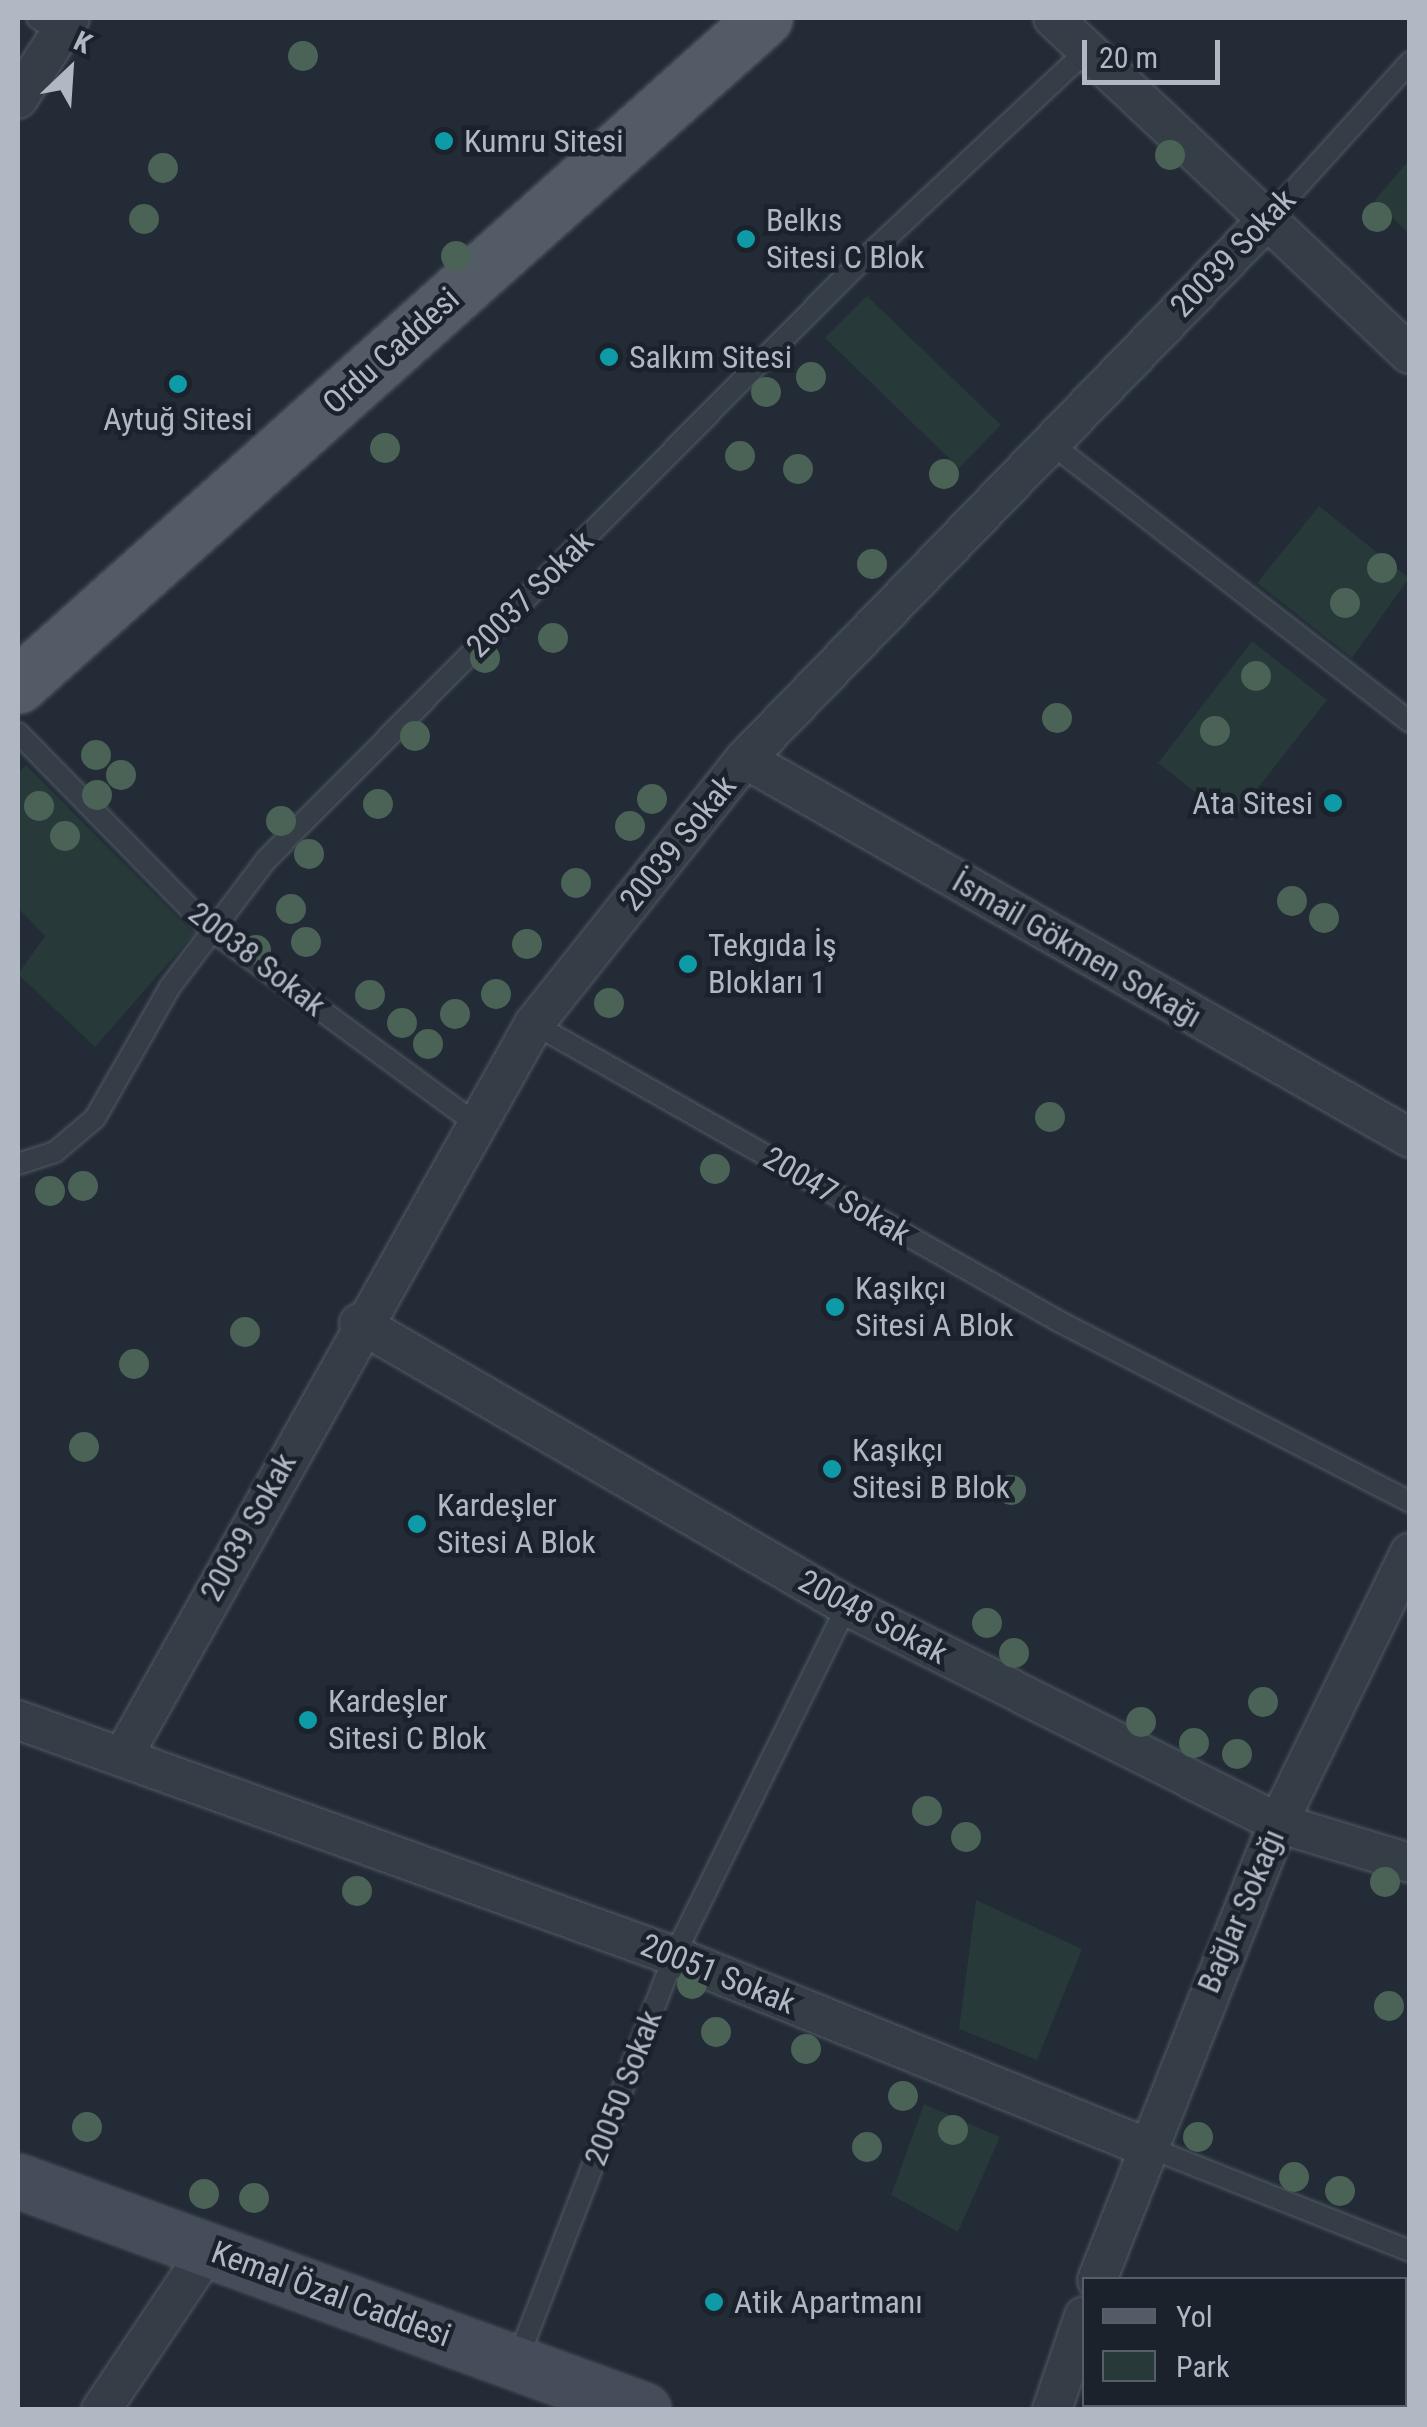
<!DOCTYPE html>
<meta charset="utf-8">
<style>
body{margin:0}
#map{position:relative;width:1427px;height:2427px;overflow:hidden;background:#222b36;font-family:"Roboto Condensed",sans-serif}
div>[style]{position:absolute}
.green>*{inset:0;background:#273939}
.roads{filter:drop-shadow(0 0 2px #535b64) drop-shadow(0 0 2px #535b64)}
.lane>*{height:20px;margin:-10px;padding:0 10px;transform-origin:10px;border-radius:10px;background:#353d46}
.street>*{height:38px;margin:-19px;padding:0 19px;transform-origin:19px;border-radius:19px;background:#353d46}
.secondary>*{height:52px;margin:-26px;padding:0 26px;transform-origin:26px;border-radius:26px;background:#444d59}
.primary>*{height:55px;margin:-27.5px;padding:0 27.5px;transform-origin:27.5px;border-radius:27.5px;background:#535c66}
.trees>*{width:30px;height:30px;margin:-15px;border-radius:50%;background:#4a6356}
.dots>*{width:28px;height:28px;translate:-50% -50%;box-sizing:border-box;border:5px solid #1b222b;border-radius:50%}
span{translate:-50% -50%;white-space:nowrap;text-align:center;line-height:1.15;-webkit-text-stroke:9px #1b222b;paint-order:stroke}
.poi-label{font-size:32px;color:#b0b8c3}
.left{translate:0 -50%;text-align:left}
.right{translate:-100% -50%;text-align:right}
.street-label{font-size:32px;color:#b0b8c3}
.frame{position:absolute;inset:0;border:20px solid #b0b8c3;pointer-events:none}
.legend{position:absolute;left:1082px;top:2277px;width:325px;height:130px;box-sizing:border-box;background:#1b222b;border:2px solid #575e68;margin:0;padding:12px 18px;list-style:none;font-size:30px;color:#b0b8c3}
.legend li{display:flex;align-items:center;gap:20px;height:50px}
.legend b{width:50px;border:2px solid #575e68}
.north{position:absolute;left:20px;top:20px;width:100px;height:100px;-webkit-text-stroke:8px #1b222b;paint-order:stroke;rotate:25deg;font-size:28px;font-weight:700;line-height:40px;text-align:center;color:#b0b8c3}
.north::after{content:'';display:block;margin:auto;width:35px;height:45px;background:#b0b8c3;clip-path:polygon(50% 0,100% 100%,50% 72%,0 100%)}
.scale{position:absolute;left:1082px;top:40px;width:138px;height:45px;box-sizing:border-box;border:5px solid #b0b8c3;border-top:0;padding-left:12px;font-size:30px;line-height:35px;white-space:nowrap;color:#b0b8c3;-webkit-text-stroke:8px #1b222b;paint-order:stroke}
</style>
<div id="map">
<div class="green">
<div style="clip-path:polygon(1409px 160px,1409px 234px,1375px 200px)"></div>
<div style="clip-path:polygon(867px 296px,1001px 425px,959px 468px,825px 338px)"></div>
<div style="clip-path:polygon(1319px 506px,1409px 578px,1352px 658px,1257px 583px)"></div>
<div style="clip-path:polygon(1252px 641px,1327px 700px,1232px 821px,1158px 763px)"></div>
<div style="clip-path:polygon(26px 765px,194px 934px,95px 1047px,18px 974px,45px 936px,18px 908px,18px 773px)"></div>
<div style="clip-path:polygon(976px 1900px,1082px 1949px,1037px 2060px,959px 2029px)"></div>
<div style="clip-path:polygon(924px 2104px,1000px 2137px,958px 2232px,891px 2195px)"></div>
</div>
<div class="roads">
<div class="lane">
<div style="left:37px;top:18px;width:27px;rotate:33deg"></div>
<div style="left:1266px;top:221px;width:215px;rotate:-47.8deg"></div>
<div style="left:1049px;top:442px;width:457px;rotate:37.8deg"></div>
<div style="left:18px;top:733px;width:274px;rotate:45.6deg"></div>
<div style="left:210px;top:929px;width:325px;rotate:36.2deg"></div>
<div style="left:534px;top:1024px;width:605px;rotate:29.53deg"></div>
<div style="left:1060px;top:1322px;width:394px;rotate:27.2deg"></div>
<div style="left:18px;top:1164px;width:39px;rotate:-18deg"></div>
<div style="left:55px;top:1152px;width:52px;rotate:-40.4deg"></div>
<div style="left:95px;top:1118px;width:151px;rotate:-60.2deg"></div>
<div style="left:170px;top:987px;width:159px;rotate:-52.9deg"></div>
<div style="left:266px;top:860px;width:824px;rotate:-45.2deg"></div>
<div style="left:847px;top:275px;width:328px;rotate:-43.1deg"></div>
<div style="left:1145px;top:2146px;width:285px;rotate:21.6deg"></div>
<div style="left:517px;top:2361px;width:434px;rotate:-68.8deg"></div>
<div style="left:674px;top:1956px;width:390px;rotate:-63.7deg"></div>
</div>
<div class="street">
<div style="left:1053px;top:18px;width:490px;rotate:43.3deg"></div>
<div style="left:18px;top:99px;width:96px;rotate:-57.3deg"></div>
<div style="left:745px;top:759px;width:765px;rotate:29.68deg"></div>
<div style="left:359px;top:1323px;width:564px;rotate:30.11deg"></div>
<div style="left:847px;top:1606px;width:483px;rotate:26.7deg"></div>
<div style="left:1278px;top:1823px;width:138px;rotate:16.9deg"></div>
<div style="left:18px;top:1720px;width:697px;rotate:19.79deg"></div>
<div style="left:674px;top:1956px;width:506px;rotate:22.05deg"></div>
<div style="left:123px;top:1756px;width:839px;rotate:-60.69deg"></div>
<div style="left:534px;top:1024px;width:339px;rotate:-51.5deg"></div>
<div style="left:745px;top:759px;width:749px;rotate:-45.92deg"></div>
<div style="left:1097px;top:2280px;width:492px;rotate:-68.4deg"></div>
<div style="left:1278px;top:1823px;width:301px;rotate:-64deg"></div>
<div style="left:101px;top:2410px;width:192px;rotate:-56.2deg"></div>
<div style="left:1052px;top:2410px;width:99px;rotate:-71.2deg"></div>
</div>
<div class="secondary">
<div style="left:18px;top:2181px;width:667px;rotate:20.09deg"></div>
</div>
<div class="primary">
<div style="left:18px;top:685px;width:1001px;rotate:-41.8deg"></div>
</div>
</div>
<div class="trees">
<div style="left:303px;top:56px"></div>
<div style="left:1170px;top:155px"></div>
<div style="left:163px;top:168px"></div>
<div style="left:1377px;top:217px"></div>
<div style="left:144px;top:219px"></div>
<div style="left:456px;top:256px"></div>
<div style="left:811px;top:377px"></div>
<div style="left:766px;top:392px"></div>
<div style="left:385px;top:448px"></div>
<div style="left:740px;top:456px"></div>
<div style="left:798px;top:469px"></div>
<div style="left:944px;top:474px"></div>
<div style="left:872px;top:564px"></div>
<div style="left:1382px;top:568px"></div>
<div style="left:1345px;top:603px"></div>
<div style="left:553px;top:638px"></div>
<div style="left:485px;top:658px"></div>
<div style="left:1256px;top:676px"></div>
<div style="left:1057px;top:718px"></div>
<div style="left:1215px;top:731px"></div>
<div style="left:415px;top:736px"></div>
<div style="left:96px;top:755px"></div>
<div style="left:121px;top:775px"></div>
<div style="left:97px;top:795px"></div>
<div style="left:652px;top:799px"></div>
<div style="left:378px;top:804px"></div>
<div style="left:39px;top:806px"></div>
<div style="left:281px;top:821px"></div>
<div style="left:630px;top:826px"></div>
<div style="left:65px;top:836px"></div>
<div style="left:309px;top:854px"></div>
<div style="left:576px;top:883px"></div>
<div style="left:1292px;top:901px"></div>
<div style="left:291px;top:909px"></div>
<div style="left:1324px;top:918px"></div>
<div style="left:306px;top:942px"></div>
<div style="left:527px;top:944px"></div>
<div style="left:256px;top:950px"></div>
<div style="left:496px;top:994px"></div>
<div style="left:370px;top:995px"></div>
<div style="left:609px;top:1003px"></div>
<div style="left:455px;top:1014px"></div>
<div style="left:402px;top:1023px"></div>
<div style="left:428px;top:1044px"></div>
<div style="left:1050px;top:1117px"></div>
<div style="left:715px;top:1169px"></div>
<div style="left:83px;top:1186px"></div>
<div style="left:50px;top:1191px"></div>
<div style="left:245px;top:1332px"></div>
<div style="left:134px;top:1364px"></div>
<div style="left:84px;top:1447px"></div>
<div style="left:1011px;top:1490px"></div>
<div style="left:987px;top:1623px"></div>
<div style="left:1014px;top:1653px"></div>
<div style="left:1263px;top:1702px"></div>
<div style="left:1141px;top:1722px"></div>
<div style="left:1194px;top:1743px"></div>
<div style="left:1237px;top:1754px"></div>
<div style="left:927px;top:1811px"></div>
<div style="left:966px;top:1837px"></div>
<div style="left:1385px;top:1882px"></div>
<div style="left:357px;top:1891px"></div>
<div style="left:692px;top:1984px"></div>
<div style="left:1389px;top:2006px"></div>
<div style="left:716px;top:2032px"></div>
<div style="left:806px;top:2049px"></div>
<div style="left:903px;top:2096px"></div>
<div style="left:87px;top:2127px"></div>
<div style="left:953px;top:2130px"></div>
<div style="left:1198px;top:2137px"></div>
<div style="left:867px;top:2147px"></div>
<div style="left:1294px;top:2177px"></div>
<div style="left:1340px;top:2191px"></div>
<div style="left:204px;top:2194px"></div>
<div style="left:254px;top:2198px"></div>
</div>
<div class="dots">
<div style="left:444px;top:141px;background:#0f9aa8"></div>
<div style="left:746px;top:239px;background:#0f9aa8"></div>
<div style="left:609px;top:357px;background:#0f9aa8"></div>
<div style="left:178px;top:384px;background:#0f9aa8"></div>
<div style="left:1333px;top:803px;background:#0f9aa8"></div>
<div style="left:688px;top:964px;background:#0f9aa8"></div>
<div style="left:835px;top:1307px;background:#0f9aa8"></div>
<div style="left:832px;top:1469px;background:#0f9aa8"></div>
<div style="left:417px;top:1524px;background:#0f9aa8"></div>
<div style="left:308px;top:1720px;background:#0f9aa8"></div>
<div style="left:714px;top:2302px;background:#0f9aa8"></div>
</div>
<div class="poi-label">
<span class="left" style="left:464px;top:141px">Kumru Sitesi</span>
<span class="left" style="left:766px;top:239px">Belkıs<br>Sitesi C Blok</span>
<span class="left" style="left:629px;top:357px">Salkım Sitesi</span>
<span style="left:178px;top:419px">Aytuğ Sitesi</span>
<span class="right" style="left:1313px;top:803px">Ata Sitesi</span>
<span class="left" style="left:708px;top:964px">Tekgıda İş<br>Blokları 1</span>
<span class="left" style="left:855px;top:1307px">Kaşıkçı<br>Sitesi A Blok</span>
<span class="left" style="left:852px;top:1469px">Kaşıkçı<br>Sitesi B Blok</span>
<span class="left" style="left:437px;top:1524px">Kardeşler<br>Sitesi A Blok</span>
<span class="left" style="left:328px;top:1720px">Kardeşler<br>Sitesi C Blok</span>
<span class="left" style="left:734px;top:2302px">Atik Apartmanı</span>
</div>
<div class="street-label">
<span style="left:1233px;top:253px;rotate:-46deg">20039 Sokak</span>
<span style="left:391px;top:351px;rotate:-42deg">Ordu Caddesi</span>
<span style="left:530px;top:594px;rotate:-45deg">20037 Sokak</span>
<span style="left:678px;top:843px;rotate:-51deg">20039 Sokak</span>
<span style="left:1077px;top:949px;rotate:30deg">İsmail Gökmen Sokağı</span>
<span style="left:257px;top:959px;rotate:38deg">20038 Sokak</span>
<span style="left:837px;top:1196px;rotate:30deg">20047 Sokak</span>
<span style="left:248px;top:1527px;rotate:-61deg">20039 Sokak</span>
<span style="left:873px;top:1617px;rotate:28deg">20048 Sokak</span>
<span style="left:1241px;top:1911px;rotate:-67deg">Bağlar Sokağı</span>
<span style="left:718px;top:1974px;rotate:22deg">20051 Sokak</span>
<span style="left:623px;top:2088px;rotate:-69deg">20050 Sokak</span>
<span style="left:331px;top:2294px;rotate:20deg">Kemal Özal Caddesi</span>
</div>
<div class="frame"></div>
<ul class="legend">
<li><b style="height:12px;background:#535c66"></b>Yol</li>
<li><b style="height:28px;background:#273939"></b>Park</li>
</ul>
<div class="north">K</div>
<div class="scale">20 m</div>
</div>
